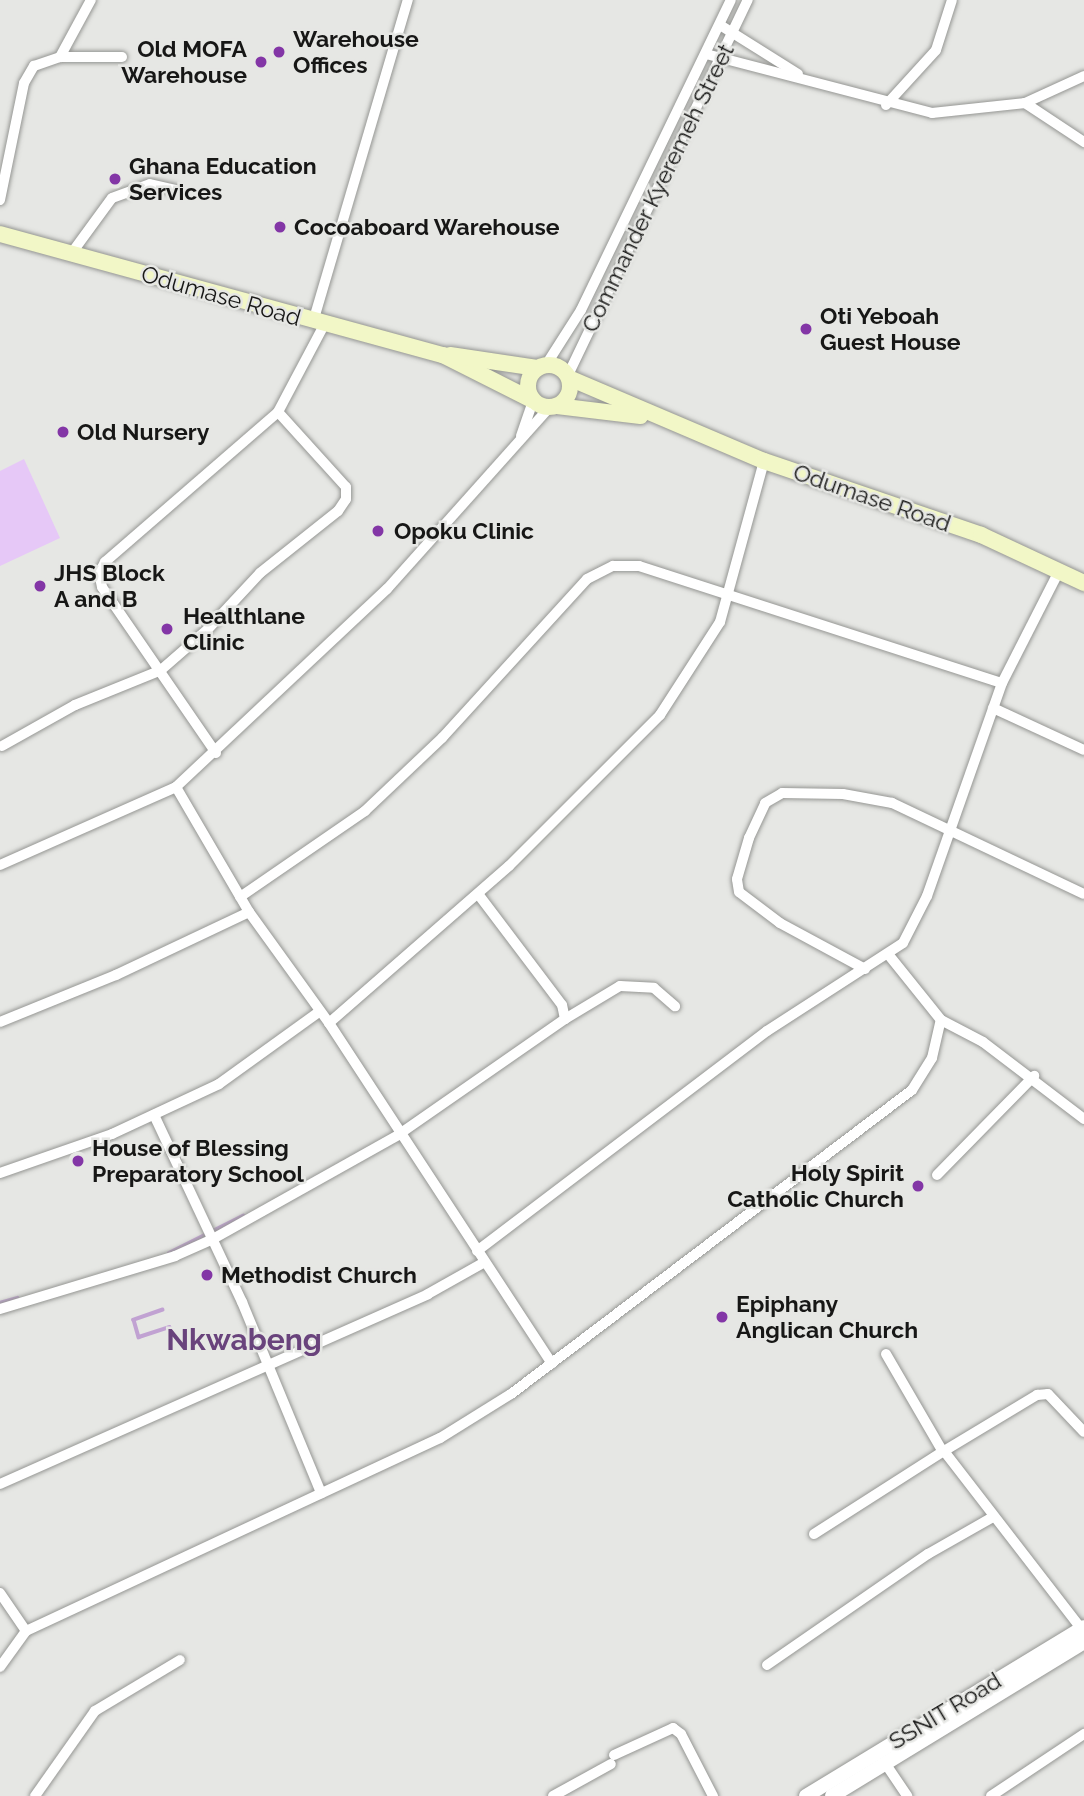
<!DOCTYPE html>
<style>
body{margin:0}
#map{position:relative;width:1084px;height:1796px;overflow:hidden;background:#e6e7e4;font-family:Raleway,sans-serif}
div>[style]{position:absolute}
.green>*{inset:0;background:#e6c8f7}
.stream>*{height:3.5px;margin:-1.75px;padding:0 1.75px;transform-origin:1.75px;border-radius:1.75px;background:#c1a2d2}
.roads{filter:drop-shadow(0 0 2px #959693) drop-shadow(0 0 2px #959693)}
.minor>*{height:10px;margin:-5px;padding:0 5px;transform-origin:5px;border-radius:5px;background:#fff}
.tertiary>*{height:14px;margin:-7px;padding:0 7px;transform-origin:7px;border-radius:7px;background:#fff}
.secondary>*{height:16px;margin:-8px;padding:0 8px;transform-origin:8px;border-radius:8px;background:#f2f7c7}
.secondary>.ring{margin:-8px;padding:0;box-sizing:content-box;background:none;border:16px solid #f2f7c7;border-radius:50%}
.dots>*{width:19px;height:19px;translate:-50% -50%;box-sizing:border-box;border:4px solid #e6e7e4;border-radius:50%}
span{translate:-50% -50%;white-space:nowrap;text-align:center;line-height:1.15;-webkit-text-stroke:5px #e6e7e4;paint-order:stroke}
.poi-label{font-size:23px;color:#171716;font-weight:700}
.left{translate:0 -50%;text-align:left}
.right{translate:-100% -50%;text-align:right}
.street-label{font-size:23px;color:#171716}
.district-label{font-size:30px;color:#69437c;font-weight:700}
</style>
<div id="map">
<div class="green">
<div style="clip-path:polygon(24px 459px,60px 538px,0 566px,0 471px)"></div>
</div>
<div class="stream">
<div style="left:169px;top:1253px;width:83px;rotate:-26.6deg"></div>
<div style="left:0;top:1303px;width:18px;rotate:-16deg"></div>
<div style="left:163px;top:1310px;width:31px;rotate:161deg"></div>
<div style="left:134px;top:1320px;width:18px;rotate:74deg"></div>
<div style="left:139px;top:1337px;width:32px;rotate:-18deg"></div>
</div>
<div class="roads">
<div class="minor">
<div style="left:720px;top:25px;width:92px;rotate:32.1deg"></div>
<div style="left:706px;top:54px;width:234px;rotate:14.6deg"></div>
<div style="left:932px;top:113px;width:94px;rotate:-6.1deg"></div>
<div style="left:1025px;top:103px;width:65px;rotate:-24.6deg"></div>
<div style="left:60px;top:57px;width:65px;rotate:-61.5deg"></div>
<div style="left:1025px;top:103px;width:71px;rotate:33.5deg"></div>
<div style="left:886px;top:105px;width:74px;rotate:-47.7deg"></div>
<div style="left:936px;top:50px;width:52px;rotate:-72.3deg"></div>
<div style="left:0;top:200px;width:119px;rotate:-78.4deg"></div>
<div style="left:24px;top:83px;width:20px;rotate:-60deg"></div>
<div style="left:34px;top:66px;width:28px;rotate:-19deg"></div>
<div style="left:60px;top:57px;width:62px"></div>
<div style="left:71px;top:254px;width:69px;rotate:-53.8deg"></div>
<div style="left:112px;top:198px;width:40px;rotate:-20.2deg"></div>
<div style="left:150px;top:184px;width:26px;rotate:13deg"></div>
<div style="left:313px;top:322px;width:336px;rotate:-73.6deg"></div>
<div style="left:546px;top:365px;width:65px;rotate:-57.5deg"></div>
<div style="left:581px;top:310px;width:344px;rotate:-64.2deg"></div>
<div style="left:568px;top:375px;width:416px;rotate:-64.4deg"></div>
<div style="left:521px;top:436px;width:36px;rotate:-71deg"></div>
<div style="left:993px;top:708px;width:100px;rotate:24.8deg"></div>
<div style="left:2px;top:746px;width:84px;rotate:-29.3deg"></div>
<div style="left:75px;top:705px;width:93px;rotate:-22.1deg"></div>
<div style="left:161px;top:670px;width:62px;rotate:-41.1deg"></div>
<div style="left:208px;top:629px;width:76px;rotate:-47.1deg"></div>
<div style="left:260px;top:573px;width:100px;rotate:-38.5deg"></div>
<div style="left:338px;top:511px;width:14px;rotate:-56deg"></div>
<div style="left:346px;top:499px;width:12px;rotate:-90deg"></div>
<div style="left:346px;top:487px;width:101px;rotate:-132.2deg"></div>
<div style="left:216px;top:753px;width:201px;rotate:-124.5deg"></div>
<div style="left:102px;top:587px;width:14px;rotate:-102deg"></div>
<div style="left:99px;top:573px;width:13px;rotate:-61deg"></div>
<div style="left:105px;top:562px;width:229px;rotate:-40.9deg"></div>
<div style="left:278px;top:412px;width:98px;rotate:-62.1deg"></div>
<div style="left:176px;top:787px;width:145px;rotate:59.7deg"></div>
<div style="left:249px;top:912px;width:137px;rotate:54.2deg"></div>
<div style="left:329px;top:1023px;width:407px;rotate:56.8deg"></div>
<div style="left:0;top:865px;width:193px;rotate:-23.9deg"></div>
<div style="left:176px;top:787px;width:289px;rotate:-43.2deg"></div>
<div style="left:387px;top:589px;width:243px;rotate:-48.2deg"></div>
<div style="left:240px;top:897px;width:152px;rotate:-34.5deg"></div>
<div style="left:365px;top:811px;width:106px;rotate:-43.5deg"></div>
<div style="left:442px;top:738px;width:215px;rotate:-47.6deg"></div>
<div style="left:587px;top:579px;width:29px;rotate:-27deg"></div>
<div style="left:613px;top:566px;width:26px"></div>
<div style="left:639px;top:566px;width:381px;rotate:17.9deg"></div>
<div style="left:865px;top:969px;width:97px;rotate:-151.6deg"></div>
<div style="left:780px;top:923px;width:51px;rotate:-142.9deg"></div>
<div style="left:739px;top:892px;width:13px;rotate:-99deg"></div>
<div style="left:737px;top:879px;width:43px;rotate:-73.7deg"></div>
<div style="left:749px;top:838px;width:38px;rotate:-65deg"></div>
<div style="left:765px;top:803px;width:20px;rotate:-30deg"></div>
<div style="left:782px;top:793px;width:61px;rotate:0.9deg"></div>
<div style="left:843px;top:794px;width:50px;rotate:10.4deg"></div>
<div style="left:892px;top:803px;width:212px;rotate:25.4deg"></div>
<div style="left:565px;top:1019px;width:64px;rotate:-31deg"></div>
<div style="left:620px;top:986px;width:34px;rotate:3deg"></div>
<div style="left:654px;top:988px;width:28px;rotate:41deg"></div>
<div style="left:941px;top:1020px;width:47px;rotate:27.6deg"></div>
<div style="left:983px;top:1042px;width:127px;rotate:37.3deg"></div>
<div style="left:0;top:1022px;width:125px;rotate:-22.1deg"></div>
<div style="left:116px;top:975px;width:147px;rotate:-25.3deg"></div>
<div style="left:329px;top:1023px;width:239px;rotate:-41.1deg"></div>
<div style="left:509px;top:866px;width:214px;rotate:-45deg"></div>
<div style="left:660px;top:715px;width:111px;rotate:-57.2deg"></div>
<div style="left:720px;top:622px;width:167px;rotate:-74.7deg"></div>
<div style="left:154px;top:1115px;width:207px;rotate:64.8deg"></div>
<div style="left:242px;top:1302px;width:207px;rotate:67.5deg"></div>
<div style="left:0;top:1173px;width:119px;rotate:-19.2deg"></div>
<div style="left:112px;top:1134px;width:118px;rotate:-25deg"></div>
<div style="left:219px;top:1084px;width:123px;rotate:-35.8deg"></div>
<div style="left:937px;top:1175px;width:139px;rotate:-45.6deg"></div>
<div style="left:477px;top:1251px;width:364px;rotate:-37.2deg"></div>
<div style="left:767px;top:1031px;width:162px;rotate:-32.9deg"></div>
<div style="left:903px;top:943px;width:53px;rotate:-62.9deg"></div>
<div style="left:927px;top:896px;width:226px;rotate:-70.6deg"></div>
<div style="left:1002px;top:683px;width:126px;rotate:-63deg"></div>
<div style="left:0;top:1309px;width:183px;rotate:-16.8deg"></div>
<div style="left:175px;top:1256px;width:42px;rotate:-24.1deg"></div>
<div style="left:213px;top:1239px;width:212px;rotate:-29.3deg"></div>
<div style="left:398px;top:1135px;width:203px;rotate:-34.8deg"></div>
<div style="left:565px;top:1019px;width:14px;rotate:-102deg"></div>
<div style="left:562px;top:1005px;width:139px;rotate:-127.1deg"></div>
<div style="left:886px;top:1354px;width:113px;rotate:59.8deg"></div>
<div style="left:944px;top:1451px;width:109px;rotate:-31.1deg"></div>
<div style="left:1037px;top:1395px;width:11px;rotate:-5deg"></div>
<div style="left:1048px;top:1394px;width:52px;rotate:46.5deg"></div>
<div style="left:0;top:1484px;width:468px;rotate:-23.9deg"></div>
<div style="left:428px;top:1294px;width:63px;rotate:-29.4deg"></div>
<div style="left:814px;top:1534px;width:154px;rotate:-32.6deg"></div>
<div style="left:944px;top:1451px;width:229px;rotate:52.3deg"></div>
<div style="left:0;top:1593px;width:46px;rotate:55.6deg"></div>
<div style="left:26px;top:1631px;width:457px;rotate:-25deg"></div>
<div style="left:440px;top:1438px;width:84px;rotate:-31.8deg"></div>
<div style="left:511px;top:1394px;width:503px;rotate:-37.17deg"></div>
<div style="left:912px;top:1090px;width:38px;rotate:-58deg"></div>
<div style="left:932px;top:1058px;width:39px;rotate:-77deg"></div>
<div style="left:941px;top:1020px;width:85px;rotate:-128.8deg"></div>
<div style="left:767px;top:1665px;width:196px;rotate:-34.6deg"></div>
<div style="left:928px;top:1554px;width:73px;rotate:-29.7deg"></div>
<div style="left:0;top:1667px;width:44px;rotate:-54.2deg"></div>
<div style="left:614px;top:1755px;width:65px;rotate:-24.6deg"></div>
<div style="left:673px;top:1728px;width:10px;rotate:37deg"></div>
<div style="left:681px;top:1734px;width:70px;rotate:62.7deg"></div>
<div style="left:885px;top:1763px;width:40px;rotate:56deg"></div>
<div style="left:35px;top:1796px;width:104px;rotate:-54.8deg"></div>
<div style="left:95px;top:1711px;width:99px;rotate:-31deg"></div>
<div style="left:553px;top:1796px;width:66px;rotate:-28.9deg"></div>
<div style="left:991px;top:1796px;width:112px;rotate:-33.7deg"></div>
</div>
<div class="tertiary">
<div style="left:806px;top:1796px;width:325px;rotate:-31.3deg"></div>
<div style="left:832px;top:1796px;width:295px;rotate:-31.4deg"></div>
</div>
<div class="secondary">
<div style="left:0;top:234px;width:459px;rotate:15.3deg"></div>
<div style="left:443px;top:355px;width:100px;rotate:26.8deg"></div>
<div style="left:450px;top:355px;width:88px;rotate:8.5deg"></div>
<div class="ring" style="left:528px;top:365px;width:26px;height:26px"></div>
<div style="left:569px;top:378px;width:212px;rotate:23.1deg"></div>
<div style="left:764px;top:461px;width:229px;rotate:18.8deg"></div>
<div style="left:981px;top:535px;width:114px;rotate:25deg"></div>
<div style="left:557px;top:406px;width:84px;rotate:6.9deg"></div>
</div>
</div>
<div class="dots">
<div style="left:279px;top:52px;background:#8336a6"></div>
<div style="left:261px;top:62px;background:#8336a6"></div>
<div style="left:115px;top:179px;background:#8336a6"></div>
<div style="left:280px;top:227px;background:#8336a6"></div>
<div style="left:806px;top:329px;background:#8336a6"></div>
<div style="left:63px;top:432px;background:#8336a6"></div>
<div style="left:378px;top:531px;background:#8336a6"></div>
<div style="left:40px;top:586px;background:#8336a6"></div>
<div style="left:167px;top:629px;background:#8336a6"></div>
<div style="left:78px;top:1161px;background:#8336a6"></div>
<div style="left:918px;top:1186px;background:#8336a6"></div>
<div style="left:207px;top:1275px;background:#8336a6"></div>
<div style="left:722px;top:1317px;background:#8336a6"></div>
</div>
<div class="poi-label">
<span class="left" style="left:293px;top:52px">Warehouse<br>Offices</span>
<span class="right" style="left:247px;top:62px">Old MOFA<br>Warehouse</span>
<span class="left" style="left:129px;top:179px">Ghana Education<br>Services</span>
<span class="left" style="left:294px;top:227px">Cocoaboard Warehouse</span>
<span class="left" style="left:820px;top:329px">Oti Yeboah<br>Guest House</span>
<span class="left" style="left:77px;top:432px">Old Nursery</span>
<span class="left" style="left:394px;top:531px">Opoku Clinic</span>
<span class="left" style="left:54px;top:586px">JHS Block<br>A and B</span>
<span class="left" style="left:183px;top:629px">Healthlane<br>Clinic</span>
<span class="left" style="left:92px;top:1161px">House of Blessing<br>Preparatory School</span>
<span class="right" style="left:904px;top:1186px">Holy Spirit<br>Catholic Church</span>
<span class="left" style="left:221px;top:1275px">Methodist Church</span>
<span class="left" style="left:736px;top:1317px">Epiphany<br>Anglican Church</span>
</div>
<div class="street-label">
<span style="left:658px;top:188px;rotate:-64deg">Commander Kyeremeh Street</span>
<span style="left:221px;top:296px;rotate:16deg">Odumase Road</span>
<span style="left:872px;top:498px;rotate:19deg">Odumase Road</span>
<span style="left:945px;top:1711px;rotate:-31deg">SSNIT Road</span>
</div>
<div class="district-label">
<span style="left:244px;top:1340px">Nkwabeng</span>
</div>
</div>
